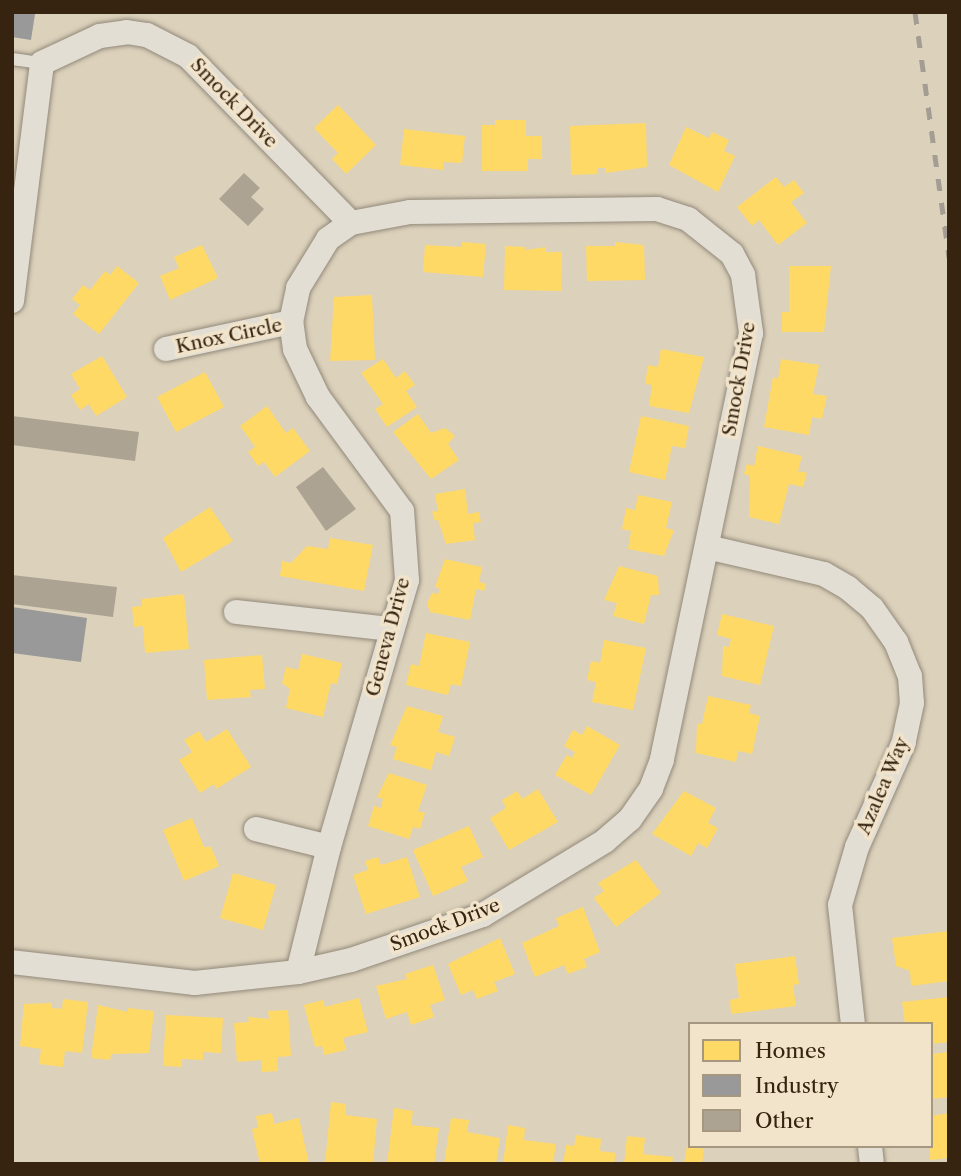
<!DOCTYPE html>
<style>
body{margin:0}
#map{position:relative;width:961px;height:1176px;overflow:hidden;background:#dcd1bb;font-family:"Libre Caslon Text",serif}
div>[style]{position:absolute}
.homes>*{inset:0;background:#ffd966}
.industry>*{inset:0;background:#999}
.building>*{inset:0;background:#aca393}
.roads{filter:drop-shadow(0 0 2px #92897a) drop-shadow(0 0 2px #92897a)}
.lane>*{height:12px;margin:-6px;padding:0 6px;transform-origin:6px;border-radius:6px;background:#e3ded3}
.street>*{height:24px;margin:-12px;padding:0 12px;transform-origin:12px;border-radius:12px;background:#e3ded3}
.rail>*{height:5px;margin-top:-2.5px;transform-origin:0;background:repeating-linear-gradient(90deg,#a49d93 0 12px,transparent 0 24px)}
span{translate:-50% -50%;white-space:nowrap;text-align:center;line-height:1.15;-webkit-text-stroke:7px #f1e4ca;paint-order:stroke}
.street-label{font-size:19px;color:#362310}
.frame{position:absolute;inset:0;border:14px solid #362310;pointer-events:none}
.legend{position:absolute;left:688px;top:1022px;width:245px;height:126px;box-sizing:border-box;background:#f1e4ca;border:2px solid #a69780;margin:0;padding:9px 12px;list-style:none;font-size:21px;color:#362310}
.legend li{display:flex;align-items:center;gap:14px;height:35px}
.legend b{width:35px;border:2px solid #a69780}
</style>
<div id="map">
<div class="homes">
<div style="clip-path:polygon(338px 105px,376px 145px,346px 174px,332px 159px,338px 153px,314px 128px)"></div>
<div style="clip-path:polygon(495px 120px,526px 120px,526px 136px,542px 136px,542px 159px,528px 159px,528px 171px,482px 171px,482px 125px,495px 125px)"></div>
<div style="clip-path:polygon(646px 123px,647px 167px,605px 173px,605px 168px,597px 168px,597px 174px,571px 175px,570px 126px)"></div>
<div style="clip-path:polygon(686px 127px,709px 138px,712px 132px,729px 140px,724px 151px,735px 156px,718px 192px,669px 165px)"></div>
<div style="clip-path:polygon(404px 129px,465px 136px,462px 163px,443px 162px,443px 170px,400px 165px)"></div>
<div style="clip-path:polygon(776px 177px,784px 187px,794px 180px,804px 193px,791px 202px,807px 223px,778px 245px,759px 220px,752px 226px,737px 207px)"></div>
<div style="clip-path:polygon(462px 242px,486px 244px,483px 277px,423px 272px,425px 245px,462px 247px)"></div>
<div style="clip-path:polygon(615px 242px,644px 245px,645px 280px,587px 281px,586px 246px,615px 246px)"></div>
<div style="clip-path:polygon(202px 245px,218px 278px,170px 300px,160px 276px,179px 268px,174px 257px)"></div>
<div style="clip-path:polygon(505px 246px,525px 247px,525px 250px,546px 247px,546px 252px,562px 252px,561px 291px,504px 290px)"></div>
<div style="clip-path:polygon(117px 266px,139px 283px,99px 334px,73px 314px,80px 305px,72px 299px,83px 285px,90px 290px,105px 271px,110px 275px)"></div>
<div style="clip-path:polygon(789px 266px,831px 266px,824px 332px,782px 332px,782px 312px,789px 312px)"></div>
<div style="clip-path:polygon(372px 295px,375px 360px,330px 361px,334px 297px)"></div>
<div style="clip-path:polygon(661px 349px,704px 357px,689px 413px,649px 406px,652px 385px,645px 384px,648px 365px,658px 367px)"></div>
<div style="clip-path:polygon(102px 356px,127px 397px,96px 416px,89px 404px,80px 410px,71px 395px,80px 389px,71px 374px)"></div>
<div style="clip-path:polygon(383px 359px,396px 378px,405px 371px,415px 385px,406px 391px,417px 407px,387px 427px,375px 409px,383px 404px,361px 373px)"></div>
<div style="clip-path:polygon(781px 359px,819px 365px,813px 394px,827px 396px,822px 419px,812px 417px,809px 435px,764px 427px,773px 377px,778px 379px)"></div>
<div style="clip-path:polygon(205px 372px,224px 407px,176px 432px,157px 397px)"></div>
<div style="clip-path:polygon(267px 406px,286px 433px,293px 428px,310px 451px,275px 477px,264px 462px,258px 466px,248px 452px,255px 447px,240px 426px)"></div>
<div style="clip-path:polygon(418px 414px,431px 433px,445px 428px,455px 436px,448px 444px,459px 460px,431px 479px,393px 432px)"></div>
<div style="clip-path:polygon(641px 416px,689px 426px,685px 448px,672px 446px,665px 480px,629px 472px)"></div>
<div style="clip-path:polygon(758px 446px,802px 456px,798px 471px,807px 473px,803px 487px,789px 484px,779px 524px,749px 517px,750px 476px,744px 474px,747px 464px,754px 466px)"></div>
<div style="clip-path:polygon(465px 489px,468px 514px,479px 512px,481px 522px,473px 523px,475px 540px,446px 544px,438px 520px,434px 520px,432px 511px,438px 512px,435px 494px)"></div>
<div style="clip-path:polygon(638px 495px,672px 502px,666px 528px,674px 530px,664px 556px,628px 549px,631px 531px,622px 529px,626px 508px,635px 510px)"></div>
<div style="clip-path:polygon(210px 507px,233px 541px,181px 572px,163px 538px)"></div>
<div style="clip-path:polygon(330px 538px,373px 545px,364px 591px,280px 576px,282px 561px,291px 563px,307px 546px,328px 549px)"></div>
<div style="clip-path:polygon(445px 559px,482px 567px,479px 582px,486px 584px,484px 591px,476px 589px,470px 620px,430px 612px,427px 603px,432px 593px,438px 594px,440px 588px,435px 587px)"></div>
<div style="clip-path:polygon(619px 566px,658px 576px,659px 595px,651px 595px,644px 624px,613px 616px,617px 603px,604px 600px)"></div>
<div style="clip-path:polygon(184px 594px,189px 649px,145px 653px,143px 626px,134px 627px,132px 607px,142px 606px,142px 599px)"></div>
<div style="clip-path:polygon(722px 614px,774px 626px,760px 685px,722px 676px,723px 646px,729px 647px,731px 639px,717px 635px)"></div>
<div style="clip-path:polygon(426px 633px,470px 642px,461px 686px,451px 684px,448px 695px,406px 685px,411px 664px,419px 666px)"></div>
<div style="clip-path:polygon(604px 640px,646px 648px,633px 710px,592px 702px,596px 682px,587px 680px,591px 661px,600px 663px)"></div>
<div style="clip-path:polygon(302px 654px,342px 663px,337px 684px,331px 683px,323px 717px,286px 708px,290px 689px,282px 683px,286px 667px,298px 670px)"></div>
<div style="clip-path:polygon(262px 655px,265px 689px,250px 690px,251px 697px,207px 700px,204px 660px)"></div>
<div style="clip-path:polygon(708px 696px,751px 705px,749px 713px,760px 716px,752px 754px,738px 751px,736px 762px,696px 753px,697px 724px,702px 724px)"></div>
<div style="clip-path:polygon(407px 706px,443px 716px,438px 732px,455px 737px,449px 756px,436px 752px,431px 770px,393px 759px,397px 747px,390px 745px)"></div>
<div style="clip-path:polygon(587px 726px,620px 745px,591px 795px,555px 775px,567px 755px,572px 758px,575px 752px,564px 746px,573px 730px,582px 735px)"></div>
<div style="clip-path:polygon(227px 729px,251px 767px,216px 789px,214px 784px,200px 793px,179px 760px,192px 752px,184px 740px,199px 731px,206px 742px)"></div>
<div style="clip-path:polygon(389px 773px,427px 785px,418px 811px,425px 813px,420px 829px,413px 827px,409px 839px,368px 826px,374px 806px,381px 808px,383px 799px,377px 797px)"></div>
<div style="clip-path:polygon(538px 789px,558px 822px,509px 850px,490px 818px,506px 808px,502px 800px,517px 791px,522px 799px)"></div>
<div style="clip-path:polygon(684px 791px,716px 808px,708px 823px,718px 828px,707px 848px,698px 843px,691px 856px,652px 834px)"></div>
<div style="clip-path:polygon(192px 818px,204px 847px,211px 847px,219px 866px,184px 881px,163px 830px)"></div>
<div style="clip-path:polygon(469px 826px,483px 857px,461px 867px,468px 881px,433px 896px,413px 850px)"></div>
<div style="clip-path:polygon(378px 857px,381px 865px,407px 857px,420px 897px,366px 914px,353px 875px,368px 870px,365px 861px)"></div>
<div style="clip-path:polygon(636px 860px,661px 893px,616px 927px,594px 898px,604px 891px,598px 883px)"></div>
<div style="clip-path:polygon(233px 873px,276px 885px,263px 930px,220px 918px)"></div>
<div style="clip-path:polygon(583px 907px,600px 952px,584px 959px,587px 967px,568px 974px,564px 965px,535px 977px,522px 943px,559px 926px,556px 918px)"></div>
<div style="clip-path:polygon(949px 931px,949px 981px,911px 986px,910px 971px,896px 966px,892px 938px)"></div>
<div style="clip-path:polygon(500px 938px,515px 974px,494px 982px,498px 991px,477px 999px,473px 990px,461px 995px,448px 964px)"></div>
<div style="clip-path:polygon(795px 956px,799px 984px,793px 985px,796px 1006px,731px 1014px,730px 1000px,739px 998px,735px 964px)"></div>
<div style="clip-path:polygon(433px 965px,445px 1000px,430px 1005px,434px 1017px,411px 1025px,407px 1012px,386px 1019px,376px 986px,407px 979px,405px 974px)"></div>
<div style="clip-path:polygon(949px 997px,949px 1042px,931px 1044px,931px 1024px,905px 1024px,902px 1002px)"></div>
<div style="clip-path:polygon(359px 998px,368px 1032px,343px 1038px,346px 1050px,324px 1055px,322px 1046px,315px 1047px,304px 1005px,323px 1000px,325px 1007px)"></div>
<div style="clip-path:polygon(63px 999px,88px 1002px,82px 1053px,65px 1051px,63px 1067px,39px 1064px,41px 1049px,20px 1046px,24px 1004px,52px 1003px,52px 1008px,62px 1009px)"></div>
<div style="clip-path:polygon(98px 1005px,128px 1012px,128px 1008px,154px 1011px,149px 1053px,111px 1054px,110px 1060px,91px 1058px)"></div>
<div style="clip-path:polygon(288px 1010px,291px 1056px,277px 1057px,278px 1071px,262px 1072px,261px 1060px,237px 1062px,234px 1023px,249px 1022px,248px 1017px,269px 1019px,268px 1011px)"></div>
<div style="clip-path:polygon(166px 1015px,223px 1018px,221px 1053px,203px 1052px,203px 1060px,182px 1059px,182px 1067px,163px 1066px)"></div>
<div style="clip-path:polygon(949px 1052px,949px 1097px,931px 1099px,931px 1054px)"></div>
<div style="clip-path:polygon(331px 1102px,346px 1104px,345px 1115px,377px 1119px,373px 1164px,325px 1164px)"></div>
<div style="clip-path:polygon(394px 1108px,413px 1111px,411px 1125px,439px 1128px,434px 1164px,387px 1164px)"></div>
<div style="clip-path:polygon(272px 1113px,274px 1124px,299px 1118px,309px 1164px,260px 1164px,252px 1129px,258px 1128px,256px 1116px)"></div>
<div style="clip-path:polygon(949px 1113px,949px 1158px,930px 1160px,931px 1116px)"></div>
<div style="clip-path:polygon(451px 1118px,469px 1120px,467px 1132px,500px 1138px,496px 1164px,444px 1164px)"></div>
<div style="clip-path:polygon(508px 1125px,525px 1128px,524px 1140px,556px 1144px,553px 1164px,503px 1164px)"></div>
<div style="clip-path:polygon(576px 1135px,601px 1139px,600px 1151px,616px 1153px,614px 1164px,563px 1164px,566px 1145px,574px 1146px)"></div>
<div style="clip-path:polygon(627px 1136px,645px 1138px,643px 1154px,673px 1157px,672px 1164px,624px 1164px)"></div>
<div style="clip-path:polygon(687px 1146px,704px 1149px,702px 1164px,684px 1164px)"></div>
</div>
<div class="industry">
<div style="clip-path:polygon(12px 12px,35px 14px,31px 40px,12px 37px)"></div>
<div style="clip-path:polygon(12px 607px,87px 618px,81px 662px,12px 653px)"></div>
</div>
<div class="building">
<div style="clip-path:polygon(244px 173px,260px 188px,251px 197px,264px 209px,248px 226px,219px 199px)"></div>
<div style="clip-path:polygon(12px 416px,139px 432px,135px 461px,12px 445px)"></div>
<div style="clip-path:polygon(323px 467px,356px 509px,326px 531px,296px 487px)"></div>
<div style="clip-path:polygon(12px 575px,117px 587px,113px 617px,12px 604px)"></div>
</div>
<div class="roads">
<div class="lane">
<div style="left:12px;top:59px;width:30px;rotate:8deg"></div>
</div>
<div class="street">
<div style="left:12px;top:301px;width:240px;rotate:-82.8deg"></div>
<div style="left:42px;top:63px;width:64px;rotate:-25deg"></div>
<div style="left:100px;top:36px;width:27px;rotate:-8deg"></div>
<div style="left:127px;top:32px;width:20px;rotate:9deg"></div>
<div style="left:147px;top:35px;width:46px;rotate:27.1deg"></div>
<div style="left:188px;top:56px;width:233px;rotate:45.7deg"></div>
<div style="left:351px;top:223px;width:60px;rotate:-10.6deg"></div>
<div style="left:410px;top:212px;width:247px;rotate:-0.7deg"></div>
<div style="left:657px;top:209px;width:33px;rotate:18deg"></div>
<div style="left:688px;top:219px;width:56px;rotate:38.5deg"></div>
<div style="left:732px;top:254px;width:24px;rotate:62deg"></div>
<div style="left:743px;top:275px;width:59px;rotate:82.1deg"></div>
<div style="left:751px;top:333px;width:436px;rotate:101.8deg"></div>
<div style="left:662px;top:760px;width:31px;rotate:111deg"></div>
<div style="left:651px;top:789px;width:37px;rotate:125deg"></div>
<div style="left:630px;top:819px;width:33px;rotate:139deg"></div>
<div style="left:605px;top:841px;width:143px;rotate:148.8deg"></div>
<div style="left:483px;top:915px;width:139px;rotate:161.2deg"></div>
<div style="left:351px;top:960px;width:54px;rotate:167.2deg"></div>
<div style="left:298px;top:972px;width:104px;rotate:173.9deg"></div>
<div style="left:195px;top:983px;width:184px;rotate:-173.5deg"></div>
<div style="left:166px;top:349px;width:128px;rotate:-12.2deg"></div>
<div style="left:707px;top:547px;width:120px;rotate:13deg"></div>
<div style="left:824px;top:574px;width:28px;rotate:30deg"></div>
<div style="left:848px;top:588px;width:31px;rotate:40deg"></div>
<div style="left:872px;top:608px;width:42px;rotate:54.8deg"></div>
<div style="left:896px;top:642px;width:37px;rotate:68deg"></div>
<div style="left:910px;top:676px;width:27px;rotate:86deg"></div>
<div style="left:912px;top:703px;width:40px;rotate:102deg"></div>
<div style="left:904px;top:742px;width:115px;rotate:114.1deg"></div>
<div style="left:857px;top:847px;width:60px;rotate:106.3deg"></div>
<div style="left:840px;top:905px;width:120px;rotate:83.8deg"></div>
<div style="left:236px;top:612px;width:156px;rotate:6.3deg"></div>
<div style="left:256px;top:829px;width:75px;rotate:13.9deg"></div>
<div style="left:298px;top:972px;width:129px;rotate:-76.1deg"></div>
<div style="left:329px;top:847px;width:278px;rotate:-73.7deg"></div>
<div style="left:407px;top:580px;width:69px;rotate:-94.1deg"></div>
<div style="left:402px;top:511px;width:142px;rotate:-126.4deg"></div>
<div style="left:318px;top:397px;width:53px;rotate:-115.6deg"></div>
<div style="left:295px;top:349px;width:27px;rotate:-98deg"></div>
<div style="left:291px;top:322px;width:35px;rotate:-78deg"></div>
<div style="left:298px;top:288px;width:57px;rotate:-58.5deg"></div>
<div style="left:328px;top:239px;width:28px;rotate:-35deg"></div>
<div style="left:870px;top:1146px;width:18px;rotate:84deg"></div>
</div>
</div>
<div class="rail">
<div style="left:915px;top:12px;width:248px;rotate:82.1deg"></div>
</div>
<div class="street-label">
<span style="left:234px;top:103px;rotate:46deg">Smock Drive</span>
<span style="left:229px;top:336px;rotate:-12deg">Knox Circle</span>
<span style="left:739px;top:379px;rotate:-80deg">Smock Drive</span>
<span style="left:388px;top:637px;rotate:-75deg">Geneva Drive</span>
<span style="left:883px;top:786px;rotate:-67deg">Azalea Way</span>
<span style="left:445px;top:925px;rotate:-21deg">Smock Drive</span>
</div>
<div class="frame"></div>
<ul class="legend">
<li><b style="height:19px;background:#ffd966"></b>Homes</li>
<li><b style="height:19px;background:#999"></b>Industry</li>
<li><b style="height:19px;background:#aca393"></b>Other</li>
</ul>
</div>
